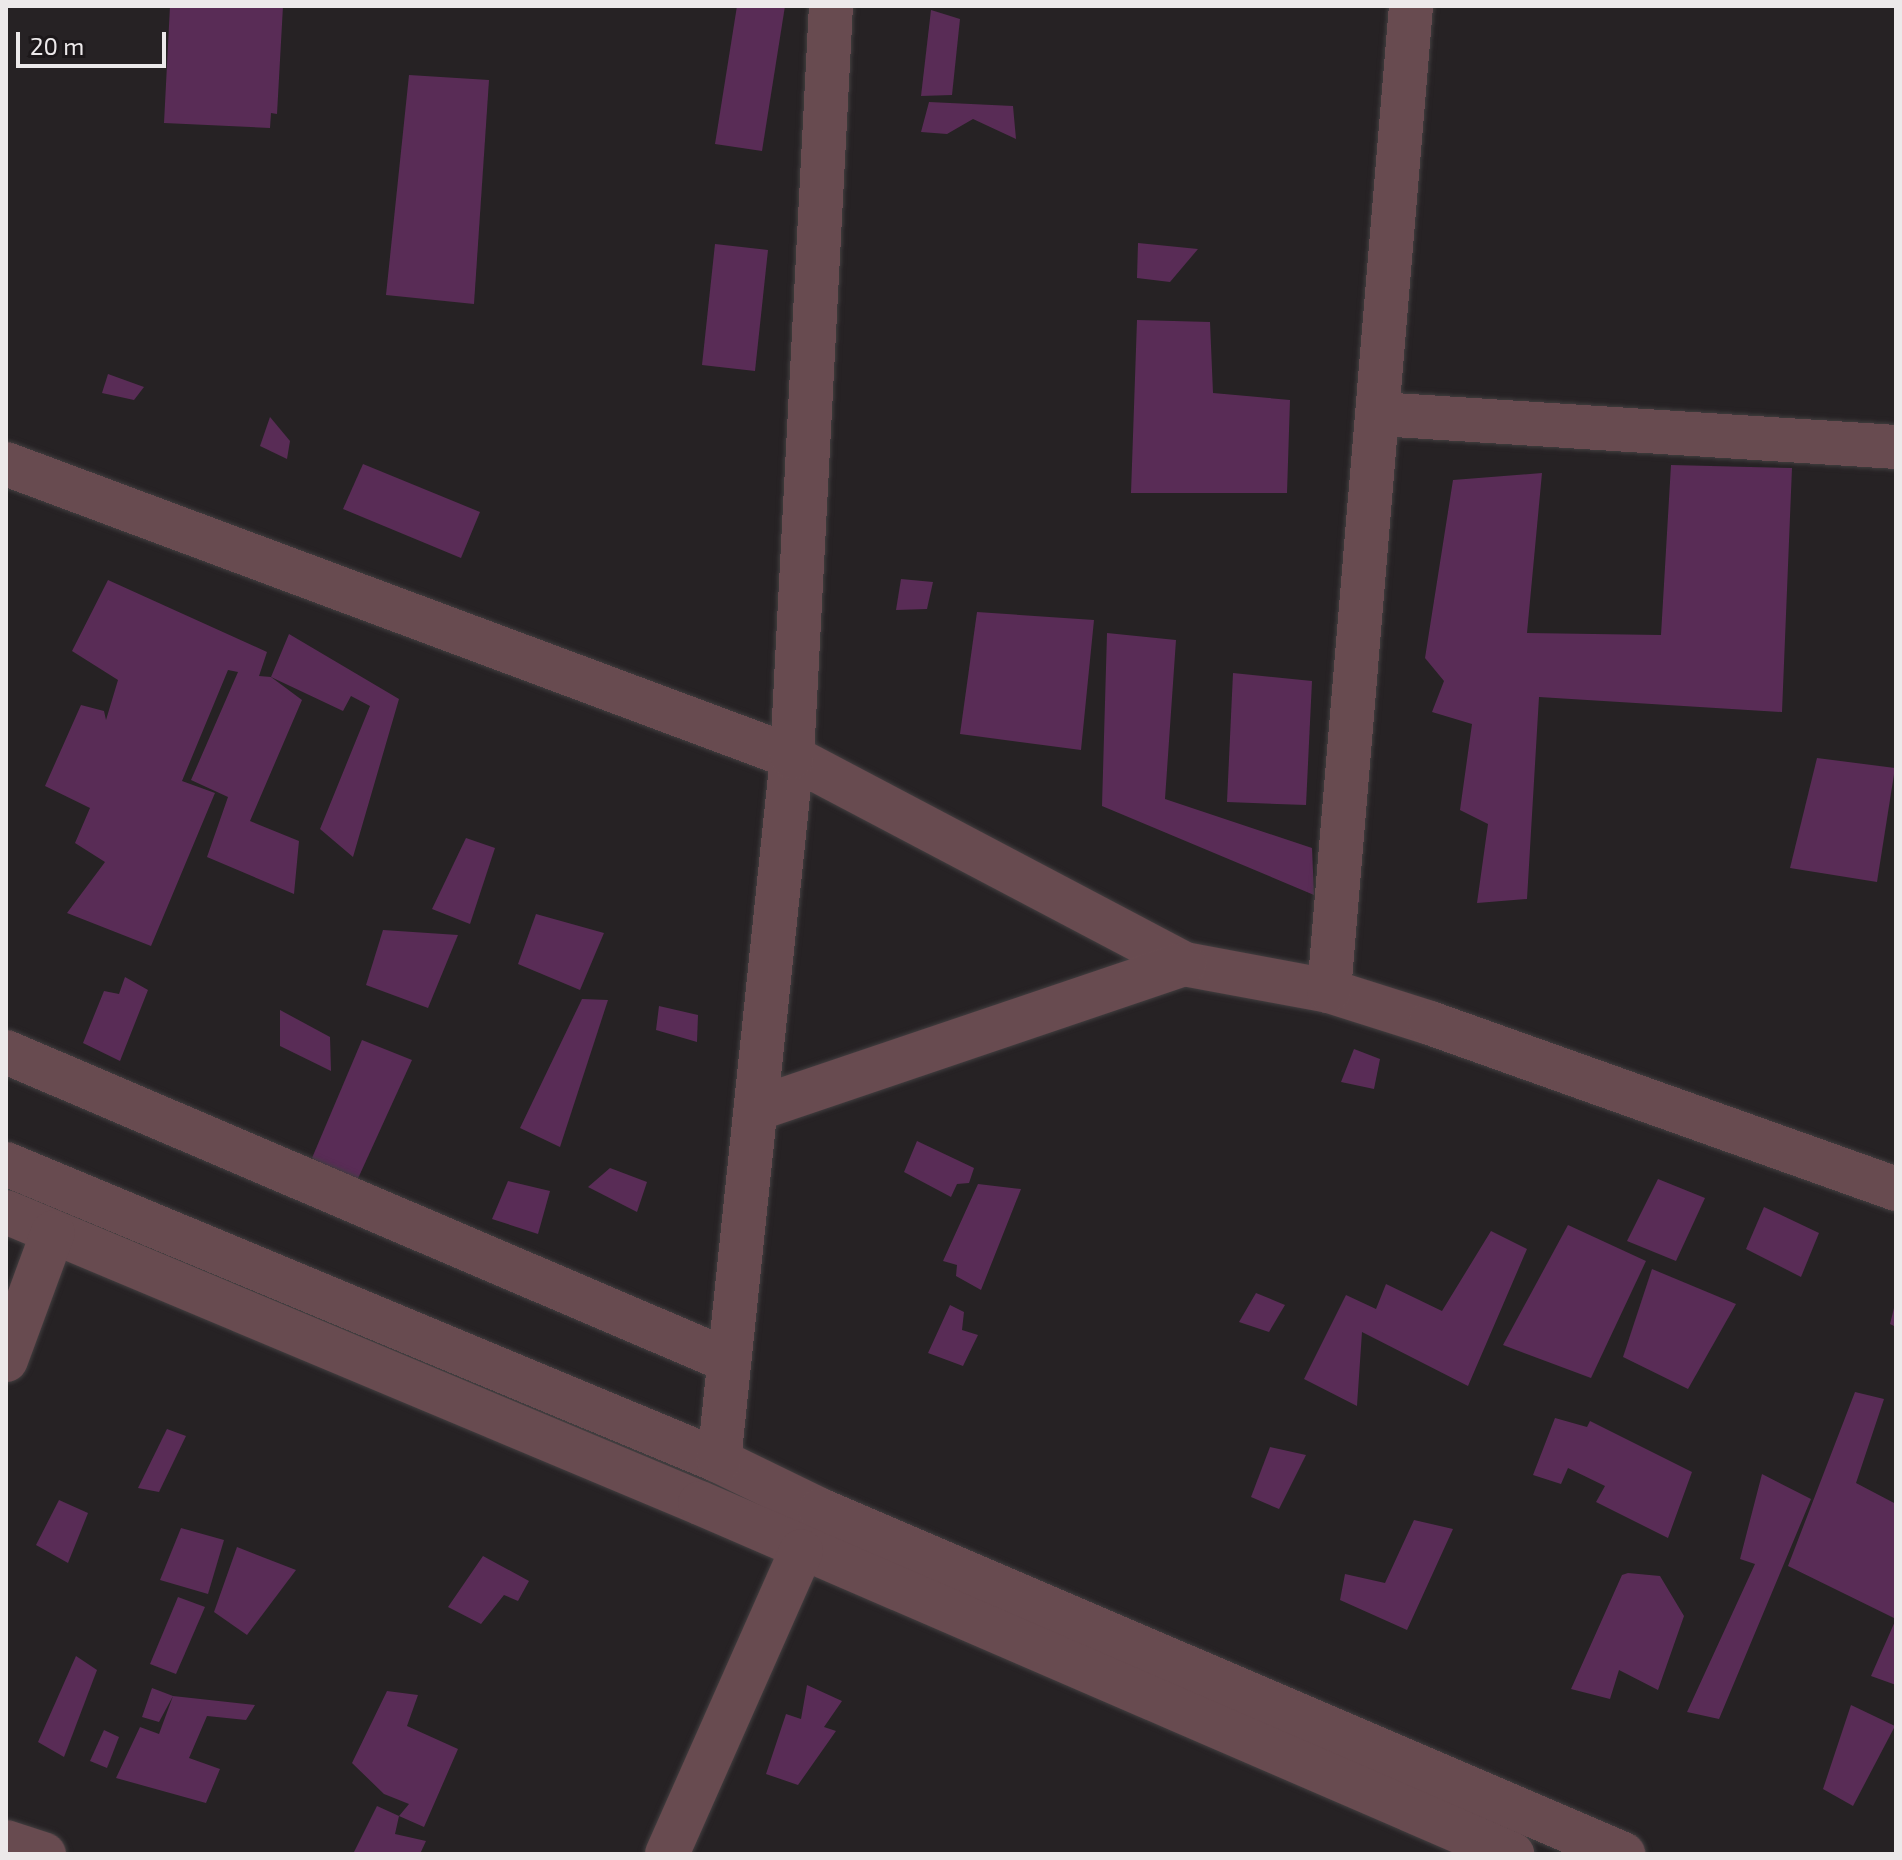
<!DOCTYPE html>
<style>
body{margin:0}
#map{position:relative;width:1902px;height:1860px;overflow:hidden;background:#262224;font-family:"Exo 2",sans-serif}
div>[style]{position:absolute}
.building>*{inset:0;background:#592c56}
.roads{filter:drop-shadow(0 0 2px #423e40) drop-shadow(0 0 2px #423e40)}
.minor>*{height:44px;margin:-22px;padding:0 22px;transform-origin:22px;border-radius:22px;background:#684b50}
span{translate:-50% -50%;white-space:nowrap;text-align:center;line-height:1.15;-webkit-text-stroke:6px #1c181a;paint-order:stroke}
.frame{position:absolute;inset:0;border:8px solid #ece9ea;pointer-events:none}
.scale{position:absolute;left:16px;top:32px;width:150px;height:36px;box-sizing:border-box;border:4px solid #ece9ea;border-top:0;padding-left:10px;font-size:24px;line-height:28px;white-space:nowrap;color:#ece9ea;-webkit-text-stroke:6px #1c181a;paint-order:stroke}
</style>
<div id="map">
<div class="building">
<div style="clip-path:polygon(170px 6px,283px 6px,277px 114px,271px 113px,270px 128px,164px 123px)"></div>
<div style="clip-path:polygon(737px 6px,785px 6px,762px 151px,715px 144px)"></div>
<div style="clip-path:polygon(931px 10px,960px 19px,952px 95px,921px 96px)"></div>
<div style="clip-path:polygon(409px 75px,489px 80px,474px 304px,386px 295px)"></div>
<div style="clip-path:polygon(929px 102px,1013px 106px,1016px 139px,973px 119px,947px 134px,921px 132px)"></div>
<div style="clip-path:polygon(1138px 243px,1198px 249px,1170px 282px,1137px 278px)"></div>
<div style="clip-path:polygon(715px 244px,768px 250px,755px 371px,702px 365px)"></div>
<div style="clip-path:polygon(1137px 320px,1210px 322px,1213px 393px,1290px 400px,1287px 493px,1131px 493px)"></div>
<div style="clip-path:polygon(108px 374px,144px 387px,134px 400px,102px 393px)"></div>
<div style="clip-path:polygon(270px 417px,290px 441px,287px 459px,260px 446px)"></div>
<div style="clip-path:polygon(363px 464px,480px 512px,461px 558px,343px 509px)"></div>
<div style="clip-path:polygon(1671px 465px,1792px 468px,1782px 712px,1539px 697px,1527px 899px,1477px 903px,1488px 824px,1460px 810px,1472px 724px,1432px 712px,1444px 681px,1425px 658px,1453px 480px,1542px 473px,1527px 633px,1661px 635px)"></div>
<div style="clip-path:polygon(901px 579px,933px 582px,927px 609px,896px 610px)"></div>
<div style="clip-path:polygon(108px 580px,267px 652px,259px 676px,271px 677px,302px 700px,250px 821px,299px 841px,294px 894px,207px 857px,228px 797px,191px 780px,238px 672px,228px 670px,182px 781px,215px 793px,151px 946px,67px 913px,105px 862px,75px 843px,90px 808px,45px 786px,81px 705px,104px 711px,106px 720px,118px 680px,72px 651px)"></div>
<div style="clip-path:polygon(977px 612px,1094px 620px,1081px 750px,960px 734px)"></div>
<div style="clip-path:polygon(1107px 633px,1176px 640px,1165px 799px,1312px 848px,1314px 895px,1102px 806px)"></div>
<div style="clip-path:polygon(289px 634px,399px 699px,353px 857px,320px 829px,370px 706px,351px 696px,343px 711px,271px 677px)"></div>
<div style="clip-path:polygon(1233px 673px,1312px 681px,1306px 805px,1227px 802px)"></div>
<div style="clip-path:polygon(1817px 758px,1895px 768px,1877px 882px,1790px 868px)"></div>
<div style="clip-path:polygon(466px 838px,495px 848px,470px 924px,432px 909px)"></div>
<div style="clip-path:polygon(536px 914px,604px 933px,580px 990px,518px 964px)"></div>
<div style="clip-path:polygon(383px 930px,458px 935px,428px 1008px,366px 985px)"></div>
<div style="clip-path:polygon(125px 977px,148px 990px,120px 1061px,83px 1043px,104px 991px,119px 994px)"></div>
<div style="clip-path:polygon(582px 999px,608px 1000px,560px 1147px,520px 1128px)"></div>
<div style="clip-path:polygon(659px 1006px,698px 1015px,697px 1042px,656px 1030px)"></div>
<div style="clip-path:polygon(280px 1010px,330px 1037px,331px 1071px,280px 1046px)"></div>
<div style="clip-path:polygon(362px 1040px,412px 1060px,355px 1185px,312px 1158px)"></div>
<div style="clip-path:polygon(1354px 1049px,1380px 1059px,1374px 1089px,1341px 1082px)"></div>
<div style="clip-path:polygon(917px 1141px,974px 1168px,969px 1183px,957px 1184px,951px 1197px,904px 1172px)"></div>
<div style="clip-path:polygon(610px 1168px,647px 1182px,637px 1212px,588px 1187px)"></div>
<div style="clip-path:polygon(1658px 1179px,1705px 1198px,1676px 1261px,1627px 1241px)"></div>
<div style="clip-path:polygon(508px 1181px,550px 1191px,538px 1234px,492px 1219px)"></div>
<div style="clip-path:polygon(978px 1184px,1021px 1189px,981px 1290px,956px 1276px,957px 1265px,943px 1261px)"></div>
<div style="clip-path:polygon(1764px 1207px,1819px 1233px,1801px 1277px,1746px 1249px)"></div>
<div style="clip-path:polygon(1568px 1225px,1646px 1261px,1591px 1378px,1503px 1345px)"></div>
<div style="clip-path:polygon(1491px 1231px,1527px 1249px,1468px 1386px,1362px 1332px,1357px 1406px,1304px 1379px,1346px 1295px,1376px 1309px,1386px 1284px,1442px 1311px)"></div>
<div style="clip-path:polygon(1652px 1269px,1736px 1304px,1688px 1389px,1623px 1357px)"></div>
<div style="clip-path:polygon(1256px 1293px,1285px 1305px,1269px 1332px,1239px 1322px)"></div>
<div style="clip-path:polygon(1895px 1304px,1896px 1304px,1896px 1327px,1890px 1324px)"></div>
<div style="clip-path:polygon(950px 1305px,964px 1312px,962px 1330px,978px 1335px,963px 1366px,928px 1353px)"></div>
<div style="clip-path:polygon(1855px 1392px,1884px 1399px,1856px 1483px,1896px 1504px,1896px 1619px,1788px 1566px)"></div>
<div style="clip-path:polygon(1555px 1418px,1587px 1427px,1590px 1421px,1692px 1472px,1668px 1538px,1596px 1502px,1605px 1486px,1568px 1468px,1561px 1484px,1533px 1475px)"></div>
<div style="clip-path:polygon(167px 1429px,186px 1436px,159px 1492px,138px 1488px)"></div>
<div style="clip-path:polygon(1270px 1447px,1306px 1455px,1279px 1509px,1251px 1497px)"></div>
<div style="clip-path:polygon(1762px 1474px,1811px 1499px,1719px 1719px,1687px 1712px,1755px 1564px,1740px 1559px)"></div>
<div style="clip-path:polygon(59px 1500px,88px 1513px,68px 1563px,36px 1545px)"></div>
<div style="clip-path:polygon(1414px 1520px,1453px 1529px,1407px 1630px,1340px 1600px,1345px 1574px,1385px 1583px)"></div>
<div style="clip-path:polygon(181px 1528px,224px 1540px,208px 1594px,160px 1580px)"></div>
<div style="clip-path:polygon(237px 1547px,296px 1570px,247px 1635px,214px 1612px)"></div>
<div style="clip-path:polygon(483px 1556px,529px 1581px,518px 1601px,504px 1595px,481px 1624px,448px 1607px)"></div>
<div style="clip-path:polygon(1628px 1573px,1660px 1576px,1684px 1616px,1658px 1690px,1619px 1670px,1610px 1699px,1571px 1689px,1622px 1575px)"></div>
<div style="clip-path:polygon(178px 1597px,205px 1607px,176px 1674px,150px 1664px)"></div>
<div style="clip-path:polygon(1896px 1619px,1896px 1685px,1871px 1676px)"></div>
<div style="clip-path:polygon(76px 1656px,97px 1670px,64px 1757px,38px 1742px)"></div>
<div style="clip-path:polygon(807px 1685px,842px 1701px,824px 1727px,836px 1731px,798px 1785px,766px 1774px,786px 1714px,801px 1719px)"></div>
<div style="clip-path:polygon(152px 1688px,173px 1696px,255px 1705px,246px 1720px,207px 1716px,189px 1758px,220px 1769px,206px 1803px,116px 1778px,140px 1727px,159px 1734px,173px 1696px,159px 1722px,142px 1717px)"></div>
<div style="clip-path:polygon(387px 1691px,418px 1695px,407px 1726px,458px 1749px,424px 1827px,399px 1816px,409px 1804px,384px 1794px,352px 1763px)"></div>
<div style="clip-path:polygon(1851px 1705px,1895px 1726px,1853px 1806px,1823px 1789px)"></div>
<div style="clip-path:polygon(104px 1730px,119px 1737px,107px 1768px,90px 1761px)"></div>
<div style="clip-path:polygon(377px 1806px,399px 1816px,395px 1834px,426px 1841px,420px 1854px,353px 1854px)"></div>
</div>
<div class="roads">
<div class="minor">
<div style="left:1379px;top:414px;width:518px;rotate:3.65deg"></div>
<div style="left:6px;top:464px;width:839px;rotate:20.44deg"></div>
<div style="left:792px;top:757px;width:443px;rotate:27.8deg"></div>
<div style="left:1184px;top:964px;width:147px;rotate:10.5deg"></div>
<div style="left:1329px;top:991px;width:106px;rotate:17.6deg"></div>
<div style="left:1430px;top:1023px;width:495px;rotate:19.6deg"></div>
<div style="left:1329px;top:991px;width:988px;rotate:-85.24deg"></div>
<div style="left:6px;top:1052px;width:786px;rotate:23.14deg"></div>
<div style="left:756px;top:1109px;width:452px;rotate:-18.7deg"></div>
<div style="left:6px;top:1164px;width:772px;rotate:22.61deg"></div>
<div style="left:719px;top:1461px;width:112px;rotate:25.9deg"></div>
<div style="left:820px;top:1510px;width:874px;rotate:23.19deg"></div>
<div style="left:6px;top:1212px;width:753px;rotate:22.75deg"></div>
<div style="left:700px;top:1503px;width:885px;rotate:23.38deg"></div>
<div style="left:6px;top:1360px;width:136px;rotate:-69.8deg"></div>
<div style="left:719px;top:1461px;width:708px;rotate:-84.08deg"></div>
<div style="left:792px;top:757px;width:752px;rotate:-87.03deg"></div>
<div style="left:6px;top:1842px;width:40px;rotate:18deg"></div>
<div style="left:667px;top:1854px;width:331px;rotate:-66.1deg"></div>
</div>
</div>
<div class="frame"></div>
<div class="scale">20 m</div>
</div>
